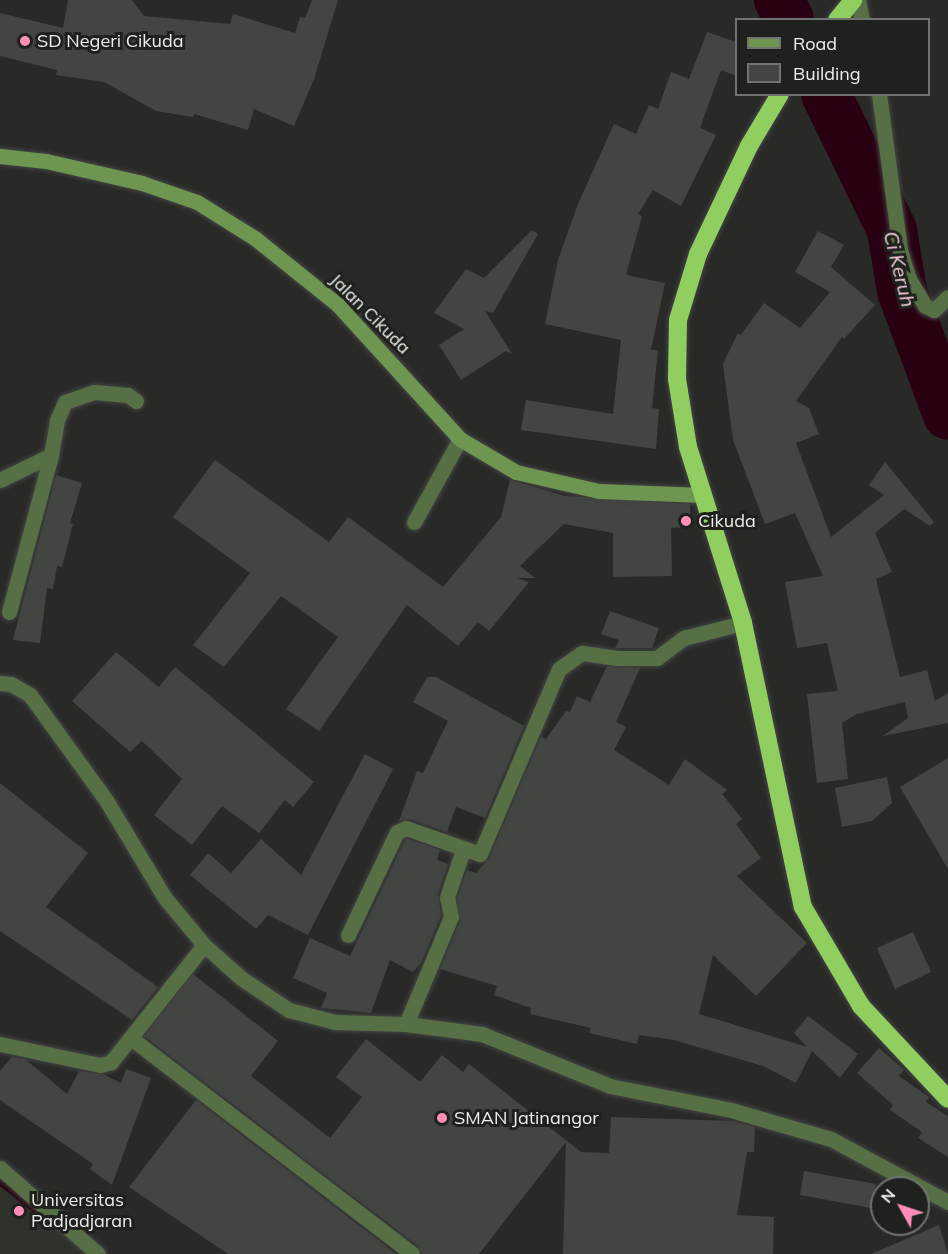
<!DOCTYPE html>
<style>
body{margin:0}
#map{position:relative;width:948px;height:1254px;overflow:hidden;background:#292a28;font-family:Mulish,sans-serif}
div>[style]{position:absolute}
.built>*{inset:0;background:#2e322a}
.stream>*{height:8px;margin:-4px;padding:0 4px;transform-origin:4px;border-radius:4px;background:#290012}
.river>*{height:50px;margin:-25px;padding:0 25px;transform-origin:25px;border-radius:25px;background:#290012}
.building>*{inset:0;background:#434542}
.roads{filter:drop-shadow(0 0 2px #444543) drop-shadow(0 0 2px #444543)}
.street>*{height:15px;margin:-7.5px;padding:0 7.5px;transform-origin:7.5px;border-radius:7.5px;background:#566f45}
.secondary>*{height:15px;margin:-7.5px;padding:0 7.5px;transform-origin:7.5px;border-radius:7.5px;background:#6e9651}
.highway>*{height:18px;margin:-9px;padding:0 9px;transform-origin:9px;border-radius:9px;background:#91ce60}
.dots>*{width:16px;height:16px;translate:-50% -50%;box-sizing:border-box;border:3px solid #1f211e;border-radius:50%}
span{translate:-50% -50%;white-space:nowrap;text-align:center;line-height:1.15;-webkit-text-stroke:6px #1f211e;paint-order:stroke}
.poi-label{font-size:18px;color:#ecedeb}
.left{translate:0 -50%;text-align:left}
.street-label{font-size:18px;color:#ecedeb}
.water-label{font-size:20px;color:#f6ccda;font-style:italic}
.legend{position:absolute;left:735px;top:18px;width:195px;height:78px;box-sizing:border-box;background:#1f211e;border:2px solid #717370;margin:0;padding:8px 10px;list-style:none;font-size:18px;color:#ecedeb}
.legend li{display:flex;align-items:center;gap:12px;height:30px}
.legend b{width:30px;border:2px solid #717370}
.north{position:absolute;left:870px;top:1176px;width:60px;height:60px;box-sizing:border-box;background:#1f211e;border:2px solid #717370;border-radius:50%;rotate:310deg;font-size:16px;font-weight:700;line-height:24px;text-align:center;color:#ecedeb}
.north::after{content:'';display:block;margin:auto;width:21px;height:27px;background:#ff8eb9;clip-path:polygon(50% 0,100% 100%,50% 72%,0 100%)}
</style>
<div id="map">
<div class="built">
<div style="clip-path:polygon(0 1181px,69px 1237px,87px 1254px,0 1254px)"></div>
</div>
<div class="stream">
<div style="left:0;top:1181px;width:63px;rotate:38.5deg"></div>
</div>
<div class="river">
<div style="left:779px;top:0;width:22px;rotate:63deg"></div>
<div style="left:826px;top:94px;width:151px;rotate:64.1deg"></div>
<div style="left:892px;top:230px;width:62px;rotate:80.7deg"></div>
<div style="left:902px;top:291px;width:132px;rotate:69.6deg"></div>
</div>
<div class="building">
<div style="clip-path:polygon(68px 0,132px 0,144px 16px,230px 24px,233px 14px,295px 33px,300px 17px,305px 18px,312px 0,338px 0,314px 79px,294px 126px,254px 109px,248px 130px,194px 114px,193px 117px,156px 111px,104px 82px,56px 75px,57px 70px,0 56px,0 13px,63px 28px)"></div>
<div style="clip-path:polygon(707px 32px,736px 42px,736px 76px,721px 70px,700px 128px,716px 135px,681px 206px,653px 190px,638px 214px,642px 216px,626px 275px,665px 283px,651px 350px,658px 350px,652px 408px,659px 409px,656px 449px,521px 430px,526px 400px,613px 414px,621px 340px,545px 324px,558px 260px,578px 204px,614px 124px,636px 134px,649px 105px,658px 109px,671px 72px,689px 79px)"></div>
<div style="clip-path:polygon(532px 230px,538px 234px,493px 313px,485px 311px,512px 354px,506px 351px,461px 380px,439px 345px,464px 329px,434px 313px,466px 269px,484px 278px)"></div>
<div style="clip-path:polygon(818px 231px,844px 245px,831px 267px,875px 305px,844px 339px,842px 337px,796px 401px,809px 408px,819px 434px,796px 443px,831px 537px,884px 495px,869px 485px,885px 462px,934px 522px,930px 526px,904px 509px,875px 533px,892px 572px,876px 579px,900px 677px,927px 670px,935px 701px,948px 693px,948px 723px,883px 736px,908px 718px,905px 702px,857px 714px,842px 723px,848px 779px,817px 783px,807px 694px,838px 691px,827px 643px,797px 648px,785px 582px,823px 576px,795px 513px,765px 524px,733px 440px,723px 364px,738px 333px,741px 335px,764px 303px,800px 328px,830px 292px,795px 272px)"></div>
<div style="clip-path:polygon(215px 460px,329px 542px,348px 517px,443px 587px,501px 517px,510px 480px,565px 496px,690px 504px,691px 527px,671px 528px,672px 576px,613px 577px,613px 533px,564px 524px,520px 566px,535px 578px,517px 578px,529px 582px,489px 631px,478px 622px,458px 646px,407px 605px,319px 731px,286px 709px,338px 637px,281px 596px,224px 667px,193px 645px,250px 573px,173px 517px)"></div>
<div style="clip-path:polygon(56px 475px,82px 483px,70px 523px,73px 524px,62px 567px,57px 566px,53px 589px,47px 588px,40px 643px,13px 640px)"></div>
<div style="clip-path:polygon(610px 611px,659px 628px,652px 648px,615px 648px,619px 640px,601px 634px)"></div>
<div style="clip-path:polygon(116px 652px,159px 687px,175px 667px,314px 782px,293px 807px,285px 800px,259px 833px,222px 806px,192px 845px,154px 815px,182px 779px,142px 741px,130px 752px,72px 701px)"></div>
<div style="clip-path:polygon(607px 666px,640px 668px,616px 722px,626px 727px,614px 750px,669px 785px,685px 759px,727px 790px,722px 794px,742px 819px,736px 824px,761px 858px,737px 876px,807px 943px,756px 996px,713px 955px,699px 1014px,807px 1047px,794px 1033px,808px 1016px,858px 1054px,840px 1078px,812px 1051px,796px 1083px,763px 1066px,674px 1040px,639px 1035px,637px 1044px,589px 1033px,591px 1028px,530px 1014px,531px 1008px,494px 995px,497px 986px,440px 969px,460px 921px,457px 898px,467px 870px,476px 873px,489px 858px,541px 736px,546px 739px,566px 711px,570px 712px,577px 696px,590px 702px)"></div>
<div style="clip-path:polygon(427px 677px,436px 677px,524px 726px,485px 818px,456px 807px,447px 832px,409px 819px,399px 821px,417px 771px,423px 773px,448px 721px,413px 702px)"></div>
<div style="clip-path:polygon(365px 754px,393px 769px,308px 935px,268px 915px,256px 929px,190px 875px,208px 853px,231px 873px,261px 839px,301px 875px)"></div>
<div style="clip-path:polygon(948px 758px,948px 869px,900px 787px)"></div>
<div style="clip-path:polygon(887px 777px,892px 803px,872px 821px,842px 827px,835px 788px)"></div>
<div style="clip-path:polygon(0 783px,88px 853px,46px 907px,158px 987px,132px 1020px,0 931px)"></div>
<div style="clip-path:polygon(406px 838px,440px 850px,437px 860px,448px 864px,438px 894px,441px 916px,421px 963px,413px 972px,390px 960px,371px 1013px,321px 1008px,327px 993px,293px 978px,310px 938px,350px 956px)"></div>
<div style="clip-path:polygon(913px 932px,931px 972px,895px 989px,877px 948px)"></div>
<div style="clip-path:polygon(193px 974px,278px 1041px,251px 1076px,330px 1138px,362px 1097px,336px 1077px,366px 1039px,420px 1082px,442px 1055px,463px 1072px,469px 1064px,581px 1152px,609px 1153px,611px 1117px,733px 1121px,755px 1127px,754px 1152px,747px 1152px,737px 1215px,774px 1217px,773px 1254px,563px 1254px,566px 1142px,479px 1254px,422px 1254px,418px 1246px,144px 1036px)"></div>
<div style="clip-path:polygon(879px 1048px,904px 1070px,899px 1076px,929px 1097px,926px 1102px,948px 1116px,948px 1157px,918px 1138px,922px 1132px,890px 1110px,893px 1105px,857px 1073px)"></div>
<div style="clip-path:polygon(12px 1057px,25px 1059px,67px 1094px,79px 1071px,103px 1074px,121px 1083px,126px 1069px,151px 1078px,112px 1185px,90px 1169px,93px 1164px,0 1100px,0 1071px)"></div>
<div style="clip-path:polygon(196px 1100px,396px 1254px,228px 1254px,129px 1187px)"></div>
<div style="clip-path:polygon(804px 1171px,876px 1184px,871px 1208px,800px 1195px)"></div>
<div style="clip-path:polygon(939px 1225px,948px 1254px,871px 1254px)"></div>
</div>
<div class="roads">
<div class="street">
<div style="left:858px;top:0;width:20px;rotate:79deg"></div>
<div style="left:879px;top:94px;width:157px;rotate:82.3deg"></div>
<div style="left:900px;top:250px;width:30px;rotate:73deg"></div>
<div style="left:909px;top:279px;width:31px;rotate:59deg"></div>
<div style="left:925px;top:306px;width:10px;rotate:24deg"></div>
<div style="left:934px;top:310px;width:19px;rotate:-43deg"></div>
<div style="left:0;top:480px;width:57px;rotate:-26.1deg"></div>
<div style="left:414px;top:522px;width:95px;rotate:-61deg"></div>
<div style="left:9px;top:612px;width:163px;rotate:-75deg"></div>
<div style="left:51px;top:455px;width:36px;rotate:-80deg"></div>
<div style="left:57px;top:420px;width:20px;rotate:-66deg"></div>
<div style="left:65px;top:402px;width:31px;rotate:-19deg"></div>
<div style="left:94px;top:392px;width:34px;rotate:5deg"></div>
<div style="left:128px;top:395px;width:10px;rotate:37deg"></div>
<div style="left:0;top:683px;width:11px;rotate:5deg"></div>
<div style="left:11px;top:684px;width:22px;rotate:30deg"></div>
<div style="left:30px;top:695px;width:130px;rotate:54.1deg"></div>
<div style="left:106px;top:800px;width:114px;rotate:59deg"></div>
<div style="left:165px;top:898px;width:61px;rotate:50.3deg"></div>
<div style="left:204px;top:945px;width:50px;rotate:41.7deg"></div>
<div style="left:241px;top:978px;width:58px;rotate:33.7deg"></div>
<div style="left:289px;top:1010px;width:48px;rotate:14.6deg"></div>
<div style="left:335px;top:1022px;width:71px;rotate:1.6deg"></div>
<div style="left:406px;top:1024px;width:77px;rotate:7.5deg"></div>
<div style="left:482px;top:1034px;width:138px;rotate:22.1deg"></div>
<div style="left:610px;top:1086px;width:123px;rotate:11.2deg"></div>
<div style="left:731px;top:1110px;width:104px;rotate:16.2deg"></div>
<div style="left:831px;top:1139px;width:133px;rotate:28.3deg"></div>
<div style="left:348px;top:935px;width:114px;rotate:-64.6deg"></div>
<div style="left:397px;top:832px;width:10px;rotate:-24deg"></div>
<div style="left:406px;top:828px;width:78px;rotate:19.4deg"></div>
<div style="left:480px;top:854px;width:201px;rotate:-66.9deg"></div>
<div style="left:559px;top:669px;width:28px;rotate:-35deg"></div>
<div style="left:582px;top:653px;width:34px;rotate:8deg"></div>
<div style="left:616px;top:658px;width:41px"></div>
<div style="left:657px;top:658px;width:34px;rotate:-37deg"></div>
<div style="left:684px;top:638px;width:61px;rotate:-14.3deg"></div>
<div style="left:406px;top:1024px;width:116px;rotate:-67.2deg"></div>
<div style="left:451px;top:917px;width:20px;rotate:-101deg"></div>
<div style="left:447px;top:897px;width:50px;rotate:-71.2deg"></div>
<div style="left:131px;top:1038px;width:354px;rotate:37.5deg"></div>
<div style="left:0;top:1044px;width:102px;rotate:11.9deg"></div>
<div style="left:100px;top:1065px;width:11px;rotate:-15deg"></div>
<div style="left:111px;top:1062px;width:149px;rotate:-51.5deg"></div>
<div style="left:0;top:1168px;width:130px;rotate:41.3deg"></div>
</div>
<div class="secondary">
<div style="left:0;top:156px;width:46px;rotate:6.2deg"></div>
<div style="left:46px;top:161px;width:98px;rotate:12.9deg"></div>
<div style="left:142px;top:183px;width:58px;rotate:19.1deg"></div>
<div style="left:197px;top:202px;width:70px;rotate:32.1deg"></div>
<div style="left:256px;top:239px;width:105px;rotate:38.8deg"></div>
<div style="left:338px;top:305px;width:181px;rotate:47.7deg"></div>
<div style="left:460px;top:439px;width:65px;rotate:30.5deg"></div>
<div style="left:516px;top:472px;width:85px;rotate:12.9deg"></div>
<div style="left:599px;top:491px;width:104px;rotate:2.2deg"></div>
</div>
<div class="highway">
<div style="left:837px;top:20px;width:26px;rotate:-51deg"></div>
<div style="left:780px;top:94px;width:61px;rotate:120.8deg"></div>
<div style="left:749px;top:146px;width:119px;rotate:115.3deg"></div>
<div style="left:698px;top:254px;width:69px;rotate:106.9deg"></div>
<div style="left:678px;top:320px;width:59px;rotate:91deg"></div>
<div style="left:677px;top:379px;width:69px;rotate:80.8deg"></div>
<div style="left:688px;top:447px;width:184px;rotate:72.6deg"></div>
<div style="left:743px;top:623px;width:290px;rotate:78.1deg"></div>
<div style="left:803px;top:907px;width:115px;rotate:59.6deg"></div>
<div style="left:861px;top:1006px;width:127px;rotate:46.9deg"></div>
</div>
</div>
<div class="dots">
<div style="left:25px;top:41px;background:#ff8eb9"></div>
<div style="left:686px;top:521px;background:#ff8eb9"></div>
<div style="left:442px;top:1118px;background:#ff8eb9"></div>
<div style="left:19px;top:1211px;background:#ff8eb9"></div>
</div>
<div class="poi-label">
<span class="left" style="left:37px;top:41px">SD Negeri Cikuda</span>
<span class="left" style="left:698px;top:521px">Cikuda</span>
<span class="left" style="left:454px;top:1118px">SMAN Jatinangor</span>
<span class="left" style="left:31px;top:1211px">Universitas<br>Padjadjaran</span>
</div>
<div class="street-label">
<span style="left:370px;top:314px;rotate:45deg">Jalan Cikuda</span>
</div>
<div class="water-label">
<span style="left:900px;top:269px;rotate:76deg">Ci Keruh</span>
</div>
<ul class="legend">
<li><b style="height:8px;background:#6e9651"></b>Road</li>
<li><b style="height:16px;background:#434542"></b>Building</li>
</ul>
<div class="north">N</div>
</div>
